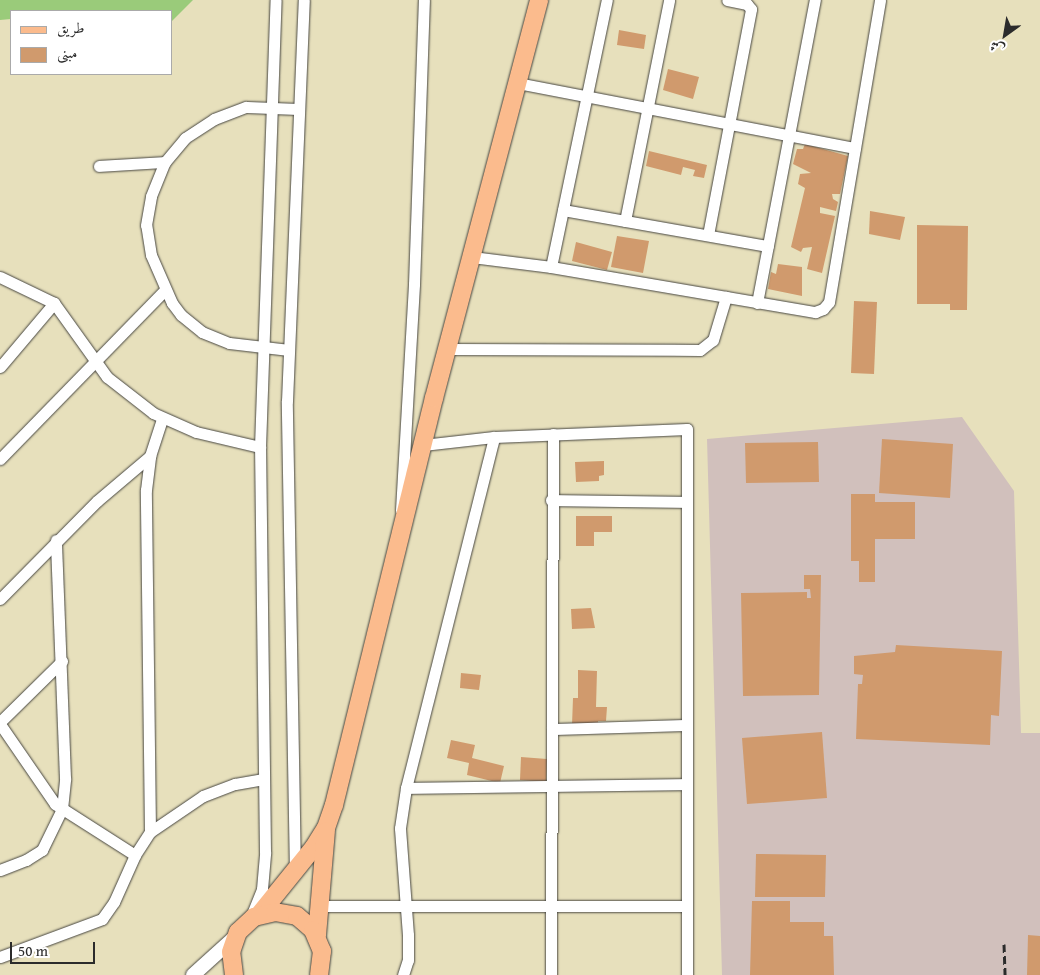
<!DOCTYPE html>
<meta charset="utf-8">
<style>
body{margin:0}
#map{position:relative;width:1040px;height:975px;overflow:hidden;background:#e7e0bc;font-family:"Gentium Book Plus",Amiri,serif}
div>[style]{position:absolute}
.industrial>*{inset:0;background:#d1c0bc}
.green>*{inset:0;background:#9acb7a}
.building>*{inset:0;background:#d09a6d}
.roads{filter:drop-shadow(0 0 1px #474641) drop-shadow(0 0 1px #474641)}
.minor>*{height:11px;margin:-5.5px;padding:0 5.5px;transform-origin:5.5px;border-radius:5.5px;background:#fff}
.tertiary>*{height:14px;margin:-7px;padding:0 7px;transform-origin:7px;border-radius:7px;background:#fff}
.primary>*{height:18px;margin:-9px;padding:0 9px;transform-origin:9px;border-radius:9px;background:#fbbb8d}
.rail>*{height:3px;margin-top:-1.5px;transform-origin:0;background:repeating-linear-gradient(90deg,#2b2b2b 0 8px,transparent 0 12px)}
span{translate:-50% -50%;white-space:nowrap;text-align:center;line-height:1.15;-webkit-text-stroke:4px #fff;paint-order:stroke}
.legend{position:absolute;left:10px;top:10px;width:162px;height:65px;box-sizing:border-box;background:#fff;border:1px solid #aaa;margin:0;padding:6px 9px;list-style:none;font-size:15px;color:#2b2b2b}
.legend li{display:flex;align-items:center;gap:10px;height:25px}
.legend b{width:25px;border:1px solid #aaa}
.north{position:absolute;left:980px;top:10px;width:50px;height:50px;-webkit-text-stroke:4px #fff;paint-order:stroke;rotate:212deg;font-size:14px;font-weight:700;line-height:20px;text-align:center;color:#2b2b2b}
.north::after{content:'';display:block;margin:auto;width:18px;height:22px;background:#2b2b2b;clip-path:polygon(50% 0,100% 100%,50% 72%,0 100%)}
.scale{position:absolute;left:10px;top:942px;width:85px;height:22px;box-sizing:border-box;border:2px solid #2b2b2b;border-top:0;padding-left:6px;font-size:15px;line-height:18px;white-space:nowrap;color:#2b2b2b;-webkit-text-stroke:4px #fff;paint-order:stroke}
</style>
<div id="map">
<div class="industrial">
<div style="clip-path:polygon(962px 417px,1014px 491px,1021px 733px,1040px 733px,1040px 975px,722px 975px,707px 439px)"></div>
</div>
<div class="green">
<div style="clip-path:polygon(0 0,193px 0,171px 22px,171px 11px,11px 11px,11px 19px,0 20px)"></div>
</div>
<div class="building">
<div style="clip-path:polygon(619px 30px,646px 35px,644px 49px,617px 45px)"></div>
<div style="clip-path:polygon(668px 69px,699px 77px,693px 99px,663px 90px)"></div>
<div style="clip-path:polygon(805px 144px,848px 156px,840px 194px,832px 194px,833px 199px,838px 202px,836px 211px,820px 207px,820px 213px,835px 216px,822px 273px,807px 269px,812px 247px,803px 248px,801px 252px,791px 247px,805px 188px,798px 184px,800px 174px,811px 173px,793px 164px,797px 149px,803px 149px)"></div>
<div style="clip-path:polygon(649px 151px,707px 165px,704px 178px,693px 176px,695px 170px,683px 167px,681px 175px,646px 166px)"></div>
<div style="clip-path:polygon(870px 211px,905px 217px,900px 240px,869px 234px)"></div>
<div style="clip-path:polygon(917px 225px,968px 226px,967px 310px,950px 310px,950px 304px,917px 304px)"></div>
<div style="clip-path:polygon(617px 236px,649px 241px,643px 273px,611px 267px)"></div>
<div style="clip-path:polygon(576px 242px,612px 252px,607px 270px,572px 261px)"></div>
<div style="clip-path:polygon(778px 264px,802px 267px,802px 296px,768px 289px,771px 272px,776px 274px)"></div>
<div style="clip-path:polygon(854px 301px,877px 302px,874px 374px,851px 373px)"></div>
<div style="clip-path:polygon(882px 439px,953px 444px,950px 498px,879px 493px)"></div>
<div style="clip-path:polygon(818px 442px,819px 482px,746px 483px,745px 443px)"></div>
<div style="clip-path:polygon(604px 461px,604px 475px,599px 476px,599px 481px,576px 482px,575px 462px)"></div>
<div style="clip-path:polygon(851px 494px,875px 494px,875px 502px,915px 502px,915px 539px,875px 539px,875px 582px,859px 582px,859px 561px,851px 561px)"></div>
<div style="clip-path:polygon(576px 516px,612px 516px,612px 532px,594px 532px,594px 546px,576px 546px)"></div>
<div style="clip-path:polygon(804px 575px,821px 575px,819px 695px,743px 696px,741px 593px,807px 592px,807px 598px,811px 598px,810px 589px,804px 589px)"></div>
<div style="clip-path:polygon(591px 608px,595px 628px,572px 629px,571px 609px)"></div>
<div style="clip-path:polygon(896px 645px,1002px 651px,999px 716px,991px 715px,990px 745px,856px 739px,858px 684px,862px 684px,863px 675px,854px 674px,854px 656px,895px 652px)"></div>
<div style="clip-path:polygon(578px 670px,597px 671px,596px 707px,607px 707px,606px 721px,598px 721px,598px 726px,572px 725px,573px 698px,578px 698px)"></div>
<div style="clip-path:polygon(461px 673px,481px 675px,479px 690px,460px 688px)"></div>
<div style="clip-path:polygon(822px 732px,827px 798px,747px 804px,742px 738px)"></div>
<div style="clip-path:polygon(451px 740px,475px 745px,472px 758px,504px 766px,500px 783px,467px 775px,469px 763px,447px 758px)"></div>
<div style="clip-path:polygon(521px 757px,547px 759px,546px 782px,520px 780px)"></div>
<div style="clip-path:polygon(756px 854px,826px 855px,825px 897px,755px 897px)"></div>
<div style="clip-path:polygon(752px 901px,790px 901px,790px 922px,824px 922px,824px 936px,833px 936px,834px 975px,750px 975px)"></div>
<div style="clip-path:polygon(1028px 935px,1040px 936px,1040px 975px,1027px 975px)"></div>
</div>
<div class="roads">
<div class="minor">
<div style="left:517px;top:83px;width:344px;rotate:10.9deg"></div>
<div style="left:99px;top:166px;width:66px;rotate:-3.5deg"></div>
<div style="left:563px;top:210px;width:208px;rotate:10deg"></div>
<div style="left:625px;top:221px;width:225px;rotate:-78.7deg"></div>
<div style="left:708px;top:235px;width:230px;rotate:-79.2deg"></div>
<div style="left:751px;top:9px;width:6px;rotate:-129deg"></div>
<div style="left:747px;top:4px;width:20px;rotate:-169deg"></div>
<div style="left:472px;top:257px;width:80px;rotate:7.2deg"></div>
<div style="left:551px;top:267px;width:268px;rotate:9.7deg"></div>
<div style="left:815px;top:312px;width:9px;rotate:-21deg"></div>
<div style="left:823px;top:309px;width:9px;rotate:-49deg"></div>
<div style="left:829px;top:302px;width:306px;rotate:-80.4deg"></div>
<div style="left:551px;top:267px;width:273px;rotate:-78.2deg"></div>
<div style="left:0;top:277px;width:60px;rotate:25.7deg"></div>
<div style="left:54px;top:303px;width:91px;rotate:54.4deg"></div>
<div style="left:107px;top:377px;width:58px;rotate:38deg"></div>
<div style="left:153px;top:413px;width:47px;rotate:23.8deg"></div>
<div style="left:196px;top:432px;width:66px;rotate:13.2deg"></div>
<div style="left:757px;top:303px;width:309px;rotate:-79.2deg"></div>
<div style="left:448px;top:349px;width:252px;rotate:0.2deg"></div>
<div style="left:700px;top:350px;width:16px;rotate:-38deg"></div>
<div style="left:713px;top:340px;width:45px;rotate:-73.2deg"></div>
<div style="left:289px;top:350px;width:60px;rotate:-173.3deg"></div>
<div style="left:229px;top:343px;width:29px;rotate:-158deg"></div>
<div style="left:202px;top:332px;width:27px;rotate:-141deg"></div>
<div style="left:181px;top:315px;width:15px;rotate:-127deg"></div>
<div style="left:172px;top:303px;width:52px;rotate:-113.6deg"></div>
<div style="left:151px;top:255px;width:30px;rotate:-99deg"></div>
<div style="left:146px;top:225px;width:29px;rotate:-80deg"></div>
<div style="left:151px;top:196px;width:37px;rotate:-68deg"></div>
<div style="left:165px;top:162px;width:31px;rotate:-50deg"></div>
<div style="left:185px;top:138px;width:35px;rotate:-33deg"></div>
<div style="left:214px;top:119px;width:34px;rotate:-21deg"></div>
<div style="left:246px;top:107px;width:53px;rotate:2.2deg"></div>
<div style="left:0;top:367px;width:84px;rotate:-49.8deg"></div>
<div style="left:423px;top:445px;width:71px;rotate:-6.4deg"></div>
<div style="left:494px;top:437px;width:193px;rotate:-2.4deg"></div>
<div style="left:687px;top:429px;width:546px;rotate:90deg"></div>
<div style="left:0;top:459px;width:236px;rotate:-45.7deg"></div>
<div style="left:551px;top:500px;width:136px;rotate:0.8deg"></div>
<div style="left:401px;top:510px;width:226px;rotate:-86.7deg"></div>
<div style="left:414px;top:284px;width:284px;rotate:-88deg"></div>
<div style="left:0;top:599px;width:138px;rotate:-45.3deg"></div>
<div style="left:97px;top:501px;width:70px;rotate:-40.3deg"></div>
<div style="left:0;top:722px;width:87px;rotate:-44.5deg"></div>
<div style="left:0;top:724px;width:97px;rotate:55.5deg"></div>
<div style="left:55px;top:804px;width:95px;rotate:32.5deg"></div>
<div style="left:552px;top:729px;width:135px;rotate:-1.7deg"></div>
<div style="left:406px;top:788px;width:281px;rotate:-0.8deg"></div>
<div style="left:150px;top:832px;width:342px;rotate:-90.7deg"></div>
<div style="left:146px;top:490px;width:34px;rotate:-83deg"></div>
<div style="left:150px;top:456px;width:40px;rotate:-72deg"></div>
<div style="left:0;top:870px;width:28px;rotate:-21deg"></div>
<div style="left:26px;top:860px;width:19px;rotate:-32deg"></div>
<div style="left:42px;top:850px;width:46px;rotate:-64deg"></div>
<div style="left:62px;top:809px;width:31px;rotate:-84deg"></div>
<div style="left:65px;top:778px;width:238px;rotate:-92.2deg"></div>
<div style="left:295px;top:873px;width:472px;rotate:-91deg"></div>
<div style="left:287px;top:401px;width:401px;rotate:-87.6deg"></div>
<div style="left:319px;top:906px;width:368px"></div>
<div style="left:250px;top:919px;width:32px;rotate:-68deg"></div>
<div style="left:262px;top:889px;width:37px;rotate:-85deg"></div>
<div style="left:265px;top:852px;width:405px;rotate:-90.7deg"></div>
<div style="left:260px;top:447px;width:447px;rotate:-88deg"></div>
<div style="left:0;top:957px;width:109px;rotate:-20.4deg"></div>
<div style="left:102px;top:919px;width:21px;rotate:-55deg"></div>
<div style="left:114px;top:902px;width:51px;rotate:-65.9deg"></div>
<div style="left:135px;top:855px;width:27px;rotate:-57deg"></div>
<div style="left:150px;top:832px;width:64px;rotate:-34.2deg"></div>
<div style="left:203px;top:796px;width:34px;rotate:-21deg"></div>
<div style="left:235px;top:784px;width:29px;rotate:-10deg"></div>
<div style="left:403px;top:975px;width:16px;rotate:-72deg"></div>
<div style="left:408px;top:960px;width:25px;rotate:-90deg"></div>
<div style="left:408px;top:935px;width:107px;rotate:-94.3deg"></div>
<div style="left:400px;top:828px;width:40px;rotate:-81.5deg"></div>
<div style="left:406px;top:788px;width:362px;rotate:-75.9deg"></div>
<div style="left:551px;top:975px;width:541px;rotate:-89.79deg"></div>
</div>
<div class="tertiary">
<div style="left:193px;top:975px;width:58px;rotate:-42.2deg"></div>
</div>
<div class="primary">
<div style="left:259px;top:915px;width:87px;rotate:-51deg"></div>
<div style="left:314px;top:847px;width:22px;rotate:-58deg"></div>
<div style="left:326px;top:828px;width:24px;rotate:-71deg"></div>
<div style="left:334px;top:805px;width:419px;rotate:-76.2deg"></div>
<div style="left:434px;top:398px;width:412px;rotate:-75.2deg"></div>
<div style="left:317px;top:935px;width:104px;rotate:-85.1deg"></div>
<div style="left:234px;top:975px;width:23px;rotate:-97deg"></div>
<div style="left:231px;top:952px;width:21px;rotate:-71deg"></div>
<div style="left:238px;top:932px;width:22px;rotate:-43deg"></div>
<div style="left:254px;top:917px;width:22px;rotate:-13deg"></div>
<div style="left:275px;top:912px;width:22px;rotate:10deg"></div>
<div style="left:297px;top:916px;width:21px;rotate:41deg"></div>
<div style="left:313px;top:930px;width:23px;rotate:67deg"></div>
<div style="left:322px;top:951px;width:24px;rotate:97deg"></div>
</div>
</div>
<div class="rail">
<div style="left:1004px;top:944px;width:31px;rotate:88deg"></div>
</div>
<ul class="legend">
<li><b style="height:6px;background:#fbbb8d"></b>طريق</li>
<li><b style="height:14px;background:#d09a6d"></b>مبنى</li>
</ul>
<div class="north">ش</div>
<div class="scale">50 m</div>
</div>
